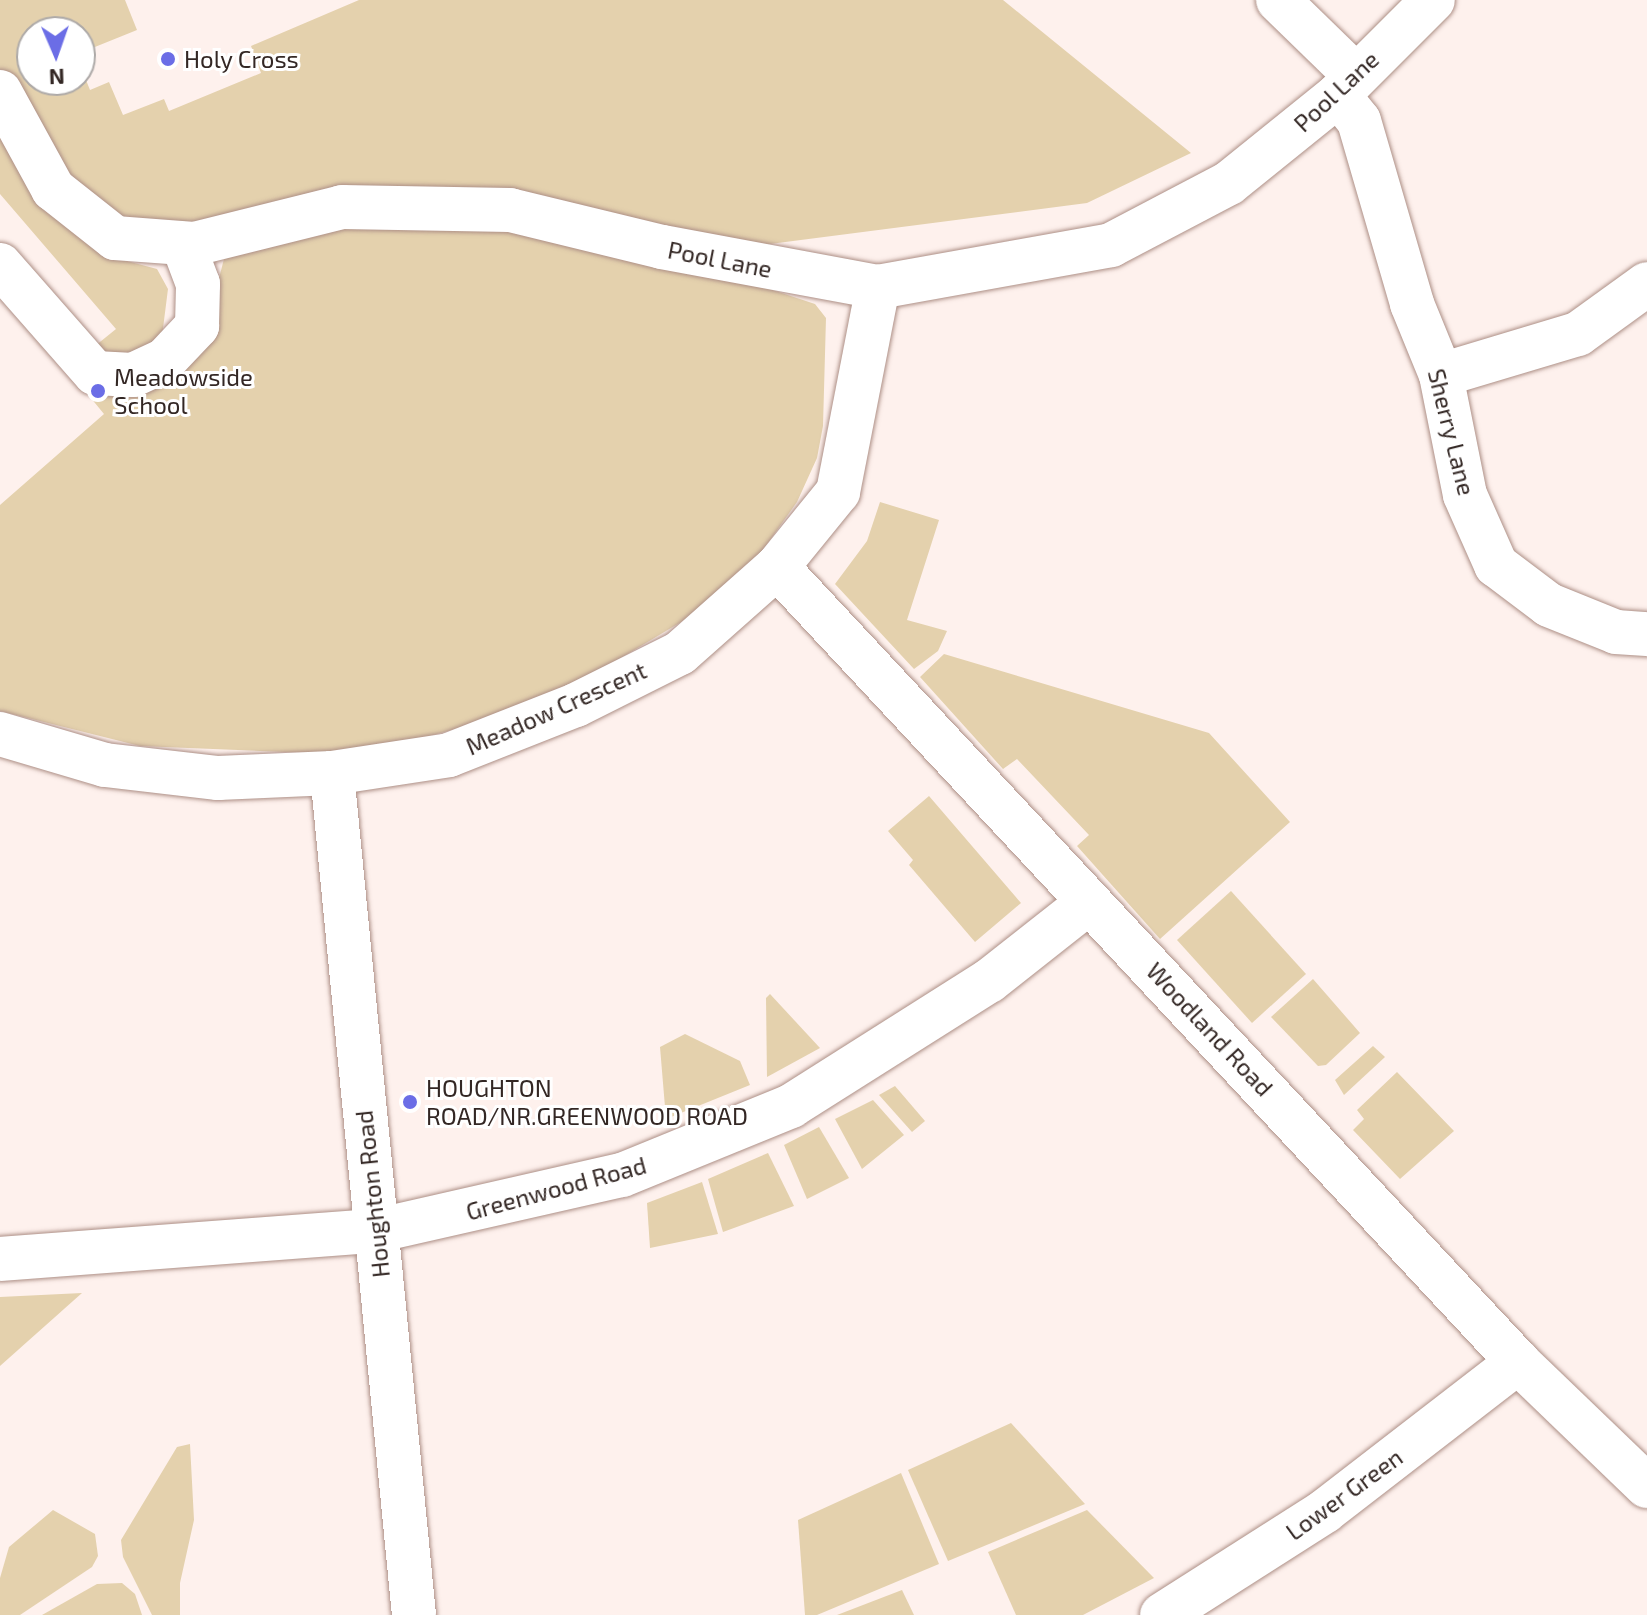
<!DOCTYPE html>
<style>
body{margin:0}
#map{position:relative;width:1647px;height:1615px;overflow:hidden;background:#fef1ed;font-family:"Exo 2",sans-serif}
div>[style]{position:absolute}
.green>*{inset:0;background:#e4d1ad}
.roads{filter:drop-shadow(0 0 2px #ad8f86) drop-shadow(0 0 2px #ad8f86)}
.minor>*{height:44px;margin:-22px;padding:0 22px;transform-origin:22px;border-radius:22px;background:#fff}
.dots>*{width:22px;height:22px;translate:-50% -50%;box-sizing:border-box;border:4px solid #fff;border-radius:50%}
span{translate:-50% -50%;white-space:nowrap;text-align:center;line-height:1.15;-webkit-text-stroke:6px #fff;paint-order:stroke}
.poi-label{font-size:24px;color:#332724}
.left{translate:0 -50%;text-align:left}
.street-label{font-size:24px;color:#332724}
.north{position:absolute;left:16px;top:16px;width:80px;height:80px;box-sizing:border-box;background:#fff;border:2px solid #ada9a7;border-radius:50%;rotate:178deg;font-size:22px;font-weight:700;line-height:32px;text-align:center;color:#332724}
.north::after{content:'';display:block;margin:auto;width:28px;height:36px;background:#6b6de6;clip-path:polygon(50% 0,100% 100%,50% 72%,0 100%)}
</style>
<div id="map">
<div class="green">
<div style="clip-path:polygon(0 0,125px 0,137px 30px,80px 53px,80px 32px,32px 32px,32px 80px,80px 80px,80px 65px,90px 90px,109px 82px,123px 115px,164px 99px,169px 111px,261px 73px,251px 46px,359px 0,1003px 0,1191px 153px,1087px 203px,732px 249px,514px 200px,163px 232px,117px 229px,40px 158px,0 69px)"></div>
<div style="clip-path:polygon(0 119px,127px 261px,157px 269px,168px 289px,161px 344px,124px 365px,95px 346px,116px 329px,0 194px)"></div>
<div style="clip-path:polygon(344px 218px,510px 226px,739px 279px,815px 304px,826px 318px,823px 426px,817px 458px,797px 502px,755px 561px,686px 619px,569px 689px,484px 721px,361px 755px,140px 746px,0 711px,0 505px,104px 414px,81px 386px,93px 397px,127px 395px,218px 282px,224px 259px,241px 246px)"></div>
<div style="clip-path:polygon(880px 502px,939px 520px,907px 620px,947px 631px,938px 651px,914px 669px,835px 584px,867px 541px)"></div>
<div style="clip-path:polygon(944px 654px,1209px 733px,1290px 822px,1160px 939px,1077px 846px,1089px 835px,1017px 759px,1003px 769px,920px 677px)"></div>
<div style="clip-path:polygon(929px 796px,1021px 903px,975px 942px,909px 865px,913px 860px,888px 831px)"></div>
<div style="clip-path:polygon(1231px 891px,1306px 974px,1252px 1023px,1177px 940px)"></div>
<div style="clip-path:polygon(1313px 979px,1360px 1033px,1326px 1065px,1318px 1066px,1271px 1017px)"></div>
<div style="clip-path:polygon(770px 994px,820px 1048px,767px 1077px,766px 998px)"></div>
<div style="clip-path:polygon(685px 1034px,740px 1061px,750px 1085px,666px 1119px,660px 1047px)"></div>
<div style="clip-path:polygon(1373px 1046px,1385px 1057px,1344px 1095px,1335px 1080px)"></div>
<div style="clip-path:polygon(1397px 1072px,1454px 1131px,1400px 1179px,1353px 1130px,1364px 1119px,1357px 1110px)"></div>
<div style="clip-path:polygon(895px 1086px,925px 1121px,912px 1132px,879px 1095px)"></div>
<div style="clip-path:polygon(873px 1100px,904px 1135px,862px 1169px,835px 1119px)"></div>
<div style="clip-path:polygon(819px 1127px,849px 1178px,807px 1199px,784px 1145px)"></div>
<div style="clip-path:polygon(768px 1153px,794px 1206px,723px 1232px,708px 1179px)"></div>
<div style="clip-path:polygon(702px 1182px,718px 1234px,650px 1248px,647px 1203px)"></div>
<div style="clip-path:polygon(82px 1293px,0 1366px,0 1297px)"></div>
<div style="clip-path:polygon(1011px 1423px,1085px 1504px,948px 1561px,908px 1470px)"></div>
<div style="clip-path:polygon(190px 1444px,194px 1520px,180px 1583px,180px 1615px,152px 1615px,123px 1557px,121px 1540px,177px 1447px)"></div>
<div style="clip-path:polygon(901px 1473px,939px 1564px,817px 1615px,805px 1615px,798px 1520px)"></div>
<div style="clip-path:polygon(53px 1510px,95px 1534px,98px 1556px,92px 1567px,20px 1615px,0 1615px,0 1578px,9px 1547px)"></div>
<div style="clip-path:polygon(1087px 1510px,1154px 1578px,1083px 1615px,1016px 1615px,988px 1552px)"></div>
<div style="clip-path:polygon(122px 1583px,135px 1594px,142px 1615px,42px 1615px,97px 1584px)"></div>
<div style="clip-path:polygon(902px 1590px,914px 1615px,837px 1615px)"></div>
</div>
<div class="roads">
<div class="minor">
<div style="left:1278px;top:0;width:107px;rotate:44.2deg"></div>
<div style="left:0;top:92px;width:111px;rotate:61.3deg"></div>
<div style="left:53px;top:189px;width:79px;rotate:38.3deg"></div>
<div style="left:115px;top:238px;width:79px;rotate:4.3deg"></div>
<div style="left:194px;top:244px;width:153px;rotate:-14deg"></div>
<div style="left:342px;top:207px;width:168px;rotate:1deg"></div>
<div style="left:510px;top:210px;width:156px;rotate:13.7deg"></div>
<div style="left:662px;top:247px;width:220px;rotate:10.5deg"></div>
<div style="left:878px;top:287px;width:237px;rotate:-10.2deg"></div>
<div style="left:1111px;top:245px;width:133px;rotate:-27.7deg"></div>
<div style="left:1229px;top:183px;width:140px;rotate:-38.9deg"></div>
<div style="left:1338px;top:95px;width:134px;rotate:-45deg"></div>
<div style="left:1338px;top:95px;width:33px;rotate:51deg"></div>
<div style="left:1359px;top:121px;width:191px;rotate:73.8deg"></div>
<div style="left:1412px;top:304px;width:77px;rotate:67.8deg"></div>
<div style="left:1441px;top:375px;width:122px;rotate:78.7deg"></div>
<div style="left:1465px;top:495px;width:77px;rotate:66.1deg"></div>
<div style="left:1496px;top:565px;width:66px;rotate:37deg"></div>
<div style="left:1549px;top:605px;width:72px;rotate:21.9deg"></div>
<div style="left:1616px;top:632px;width:31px;rotate:4deg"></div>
<div style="left:0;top:265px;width:144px;rotate:48.7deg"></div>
<div style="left:95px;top:373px;width:38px;rotate:3deg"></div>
<div style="left:133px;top:375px;width:35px;rotate:-25deg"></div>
<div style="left:165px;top:360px;width:47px;rotate:-46.7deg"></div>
<div style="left:197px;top:326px;width:42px;rotate:-88.6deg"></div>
<div style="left:198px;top:284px;width:43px;rotate:-110.6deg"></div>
<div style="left:1441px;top:375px;width:143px;rotate:-16.7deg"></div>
<div style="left:1578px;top:334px;width:85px;rotate:-35.9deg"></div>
<div style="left:777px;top:567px;width:1087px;rotate:47.01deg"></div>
<div style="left:1518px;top:1362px;width:179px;rotate:43.9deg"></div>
<div style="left:0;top:734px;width:109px;rotate:16.4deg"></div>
<div style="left:105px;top:765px;width:114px;rotate:6.6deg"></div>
<div style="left:218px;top:778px;width:114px;rotate:-2.5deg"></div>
<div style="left:332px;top:773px;width:118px;rotate:-8.7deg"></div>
<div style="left:449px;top:755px;width:136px;rotate:-21.5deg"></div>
<div style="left:576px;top:705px;width:116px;rotate:-26.6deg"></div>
<div style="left:680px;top:653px;width:130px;rotate:-41.6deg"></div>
<div style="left:777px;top:567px;width:97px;rotate:-50.9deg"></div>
<div style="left:838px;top:492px;width:209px;rotate:-79deg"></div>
<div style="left:332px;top:773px;width:846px;rotate:84.44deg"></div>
<div style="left:0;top:1259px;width:376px;rotate:-4.3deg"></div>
<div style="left:375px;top:1231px;width:253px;rotate:-12.8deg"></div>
<div style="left:622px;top:1175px;width:183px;rotate:-22.2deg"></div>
<div style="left:791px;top:1106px;width:234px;rotate:-32.3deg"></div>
<div style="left:989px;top:981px;width:127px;rotate:-38.3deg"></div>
<div style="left:1162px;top:1615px;width:193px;rotate:-32.5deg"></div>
<div style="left:1325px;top:1511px;width:244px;rotate:-37.7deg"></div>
</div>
</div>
<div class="dots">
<div style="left:168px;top:59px;background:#6b6de6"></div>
<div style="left:98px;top:391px;background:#6b6de6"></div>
<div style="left:410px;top:1102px;background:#6b6de6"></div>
</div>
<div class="poi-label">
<span class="left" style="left:184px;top:59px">Holy Cross</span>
<span class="left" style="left:114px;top:391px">Meadowside<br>School</span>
<span class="left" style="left:426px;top:1102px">HOUGHTON<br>ROAD/NR.GREENWOOD ROAD</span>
</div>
<div class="street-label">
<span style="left:1336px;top:91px;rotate:-43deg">Pool Lane</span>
<span style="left:720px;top:259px;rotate:11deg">Pool Lane</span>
<span style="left:1452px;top:432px;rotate:76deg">Sherry Lane</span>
<span style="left:556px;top:708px;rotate:-24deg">Meadow Crescent</span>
<span style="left:1210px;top:1029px;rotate:47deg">Woodland Road</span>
<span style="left:556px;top:1188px;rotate:-15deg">Greenwood Road</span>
<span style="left:372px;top:1194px;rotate:-96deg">Houghton Road</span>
<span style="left:1344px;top:1494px;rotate:-36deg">Lower Green</span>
</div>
<div class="north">N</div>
</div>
